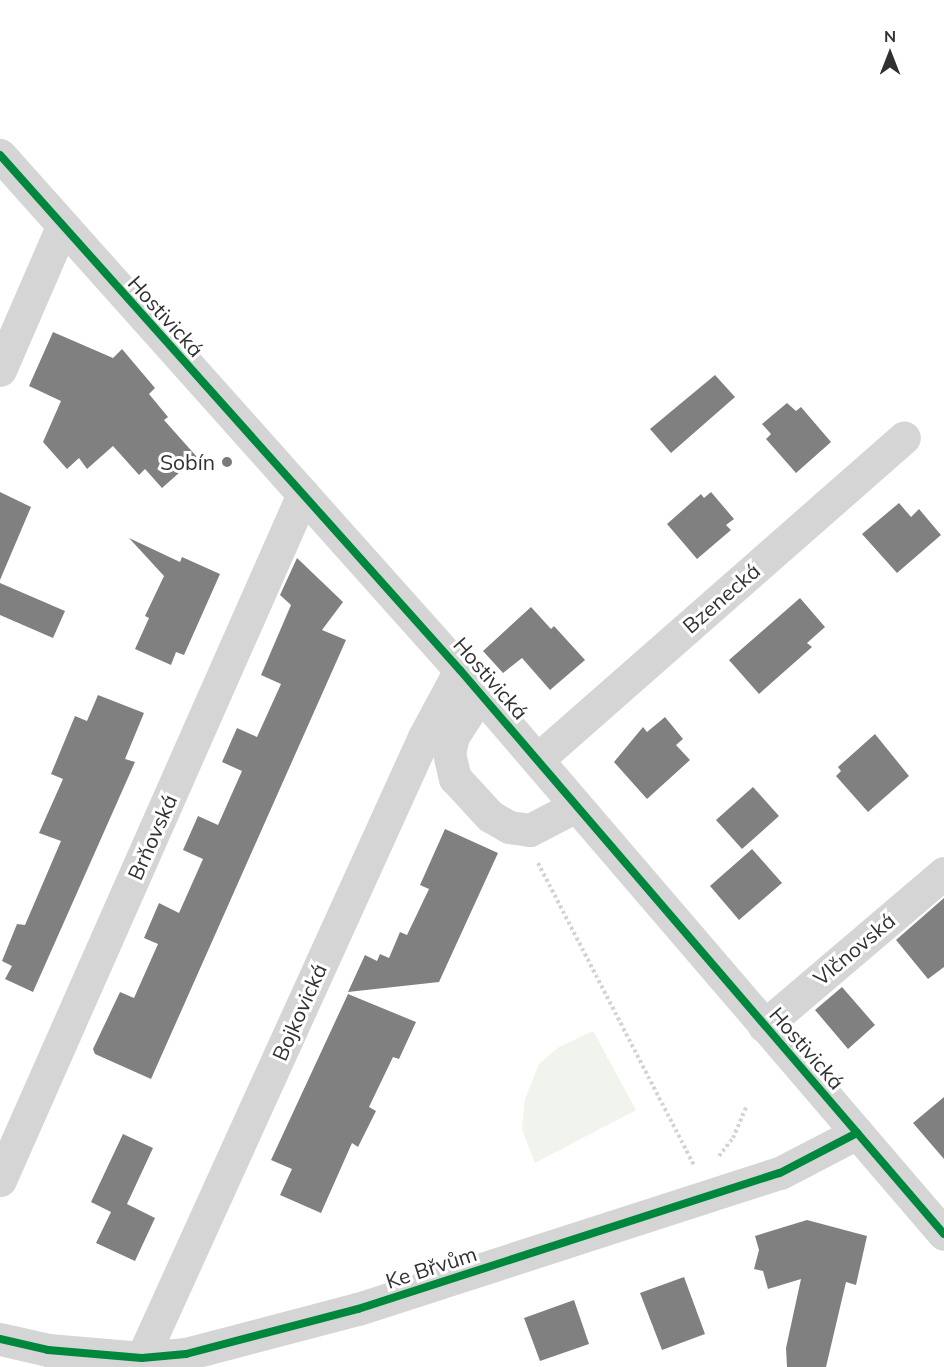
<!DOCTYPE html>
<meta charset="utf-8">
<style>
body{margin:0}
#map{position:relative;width:944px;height:1367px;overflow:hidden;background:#fff;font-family:Mulish,sans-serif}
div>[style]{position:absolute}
.green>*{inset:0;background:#f1f3ed}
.building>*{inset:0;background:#808080}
.path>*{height:4px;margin-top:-2px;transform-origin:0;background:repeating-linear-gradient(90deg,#d4d4d4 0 3px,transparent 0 6px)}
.minor>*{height:33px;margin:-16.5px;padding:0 16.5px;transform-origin:16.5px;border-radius:16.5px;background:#d5d5d5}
.cycleway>*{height:8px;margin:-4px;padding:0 4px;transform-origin:4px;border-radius:4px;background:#00873e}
.dots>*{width:16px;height:16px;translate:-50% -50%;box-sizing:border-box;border:3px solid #fff;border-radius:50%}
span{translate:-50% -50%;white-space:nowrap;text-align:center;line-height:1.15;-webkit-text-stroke:6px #fff;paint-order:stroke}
.street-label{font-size:21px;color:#313131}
.poi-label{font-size:21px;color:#313131}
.right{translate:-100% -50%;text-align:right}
.north{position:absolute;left:860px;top:24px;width:60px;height:60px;-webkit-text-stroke:4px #fff;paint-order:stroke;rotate:0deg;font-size:16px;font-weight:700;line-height:24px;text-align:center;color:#313131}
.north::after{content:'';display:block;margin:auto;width:21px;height:27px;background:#313131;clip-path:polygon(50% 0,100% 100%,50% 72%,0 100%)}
</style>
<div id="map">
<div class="green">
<div style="clip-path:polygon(593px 1031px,636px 1110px,535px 1163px,522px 1129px,525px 1099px,539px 1064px,559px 1047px)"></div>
</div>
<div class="building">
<div style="clip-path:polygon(53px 332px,113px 358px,122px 349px,155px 388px,149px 394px,168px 417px,164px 420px,197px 457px,162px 488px,145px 469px,139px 475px,113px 446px,87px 469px,79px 458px,67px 469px,43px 442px,61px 401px,29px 386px)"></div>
<div style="clip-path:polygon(715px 375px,735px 397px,671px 453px,650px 429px)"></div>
<div style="clip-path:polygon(787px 403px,796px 411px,801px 407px,831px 442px,796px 473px,766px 439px,771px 434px,762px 424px)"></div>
<div style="clip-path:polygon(0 492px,31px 507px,0 580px)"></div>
<div style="clip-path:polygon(711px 492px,734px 519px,726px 525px,731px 530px,697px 559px,667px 524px,701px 494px,704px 498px)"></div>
<div style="clip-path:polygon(899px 503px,911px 517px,919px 509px,941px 535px,897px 573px,862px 534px)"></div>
<div style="clip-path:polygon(129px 538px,180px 562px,182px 557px,220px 574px,184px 655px,176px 652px,171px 665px,135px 649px,149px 618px,145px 616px,164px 576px)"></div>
<div style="clip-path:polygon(297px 558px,343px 602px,322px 630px,346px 640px,151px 1079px,95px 1054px,93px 1049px,120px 992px,134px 998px,158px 944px,144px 938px,159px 903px,179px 913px,203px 859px,183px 850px,198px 816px,218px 825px,242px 771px,222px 762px,237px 728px,257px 737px,281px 684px,261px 675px,291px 605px,280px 595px)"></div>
<div style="clip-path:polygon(0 583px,65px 611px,53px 638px,0 615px)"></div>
<div style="clip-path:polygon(800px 598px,825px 627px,807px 643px,812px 647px,759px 694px,729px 660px)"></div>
<div style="clip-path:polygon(531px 607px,551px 629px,554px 626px,585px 660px,550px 690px,522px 658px,503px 673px,483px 651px)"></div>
<div style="clip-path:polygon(98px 695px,144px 713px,125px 759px,135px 762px,33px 992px,5px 979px,12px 966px,2px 961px,17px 924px,25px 925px,61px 841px,39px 833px,63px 779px,51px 774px,75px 716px,87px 721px)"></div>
<div style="clip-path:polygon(665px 717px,683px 739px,676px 745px,690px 760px,647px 799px,614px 762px,643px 727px,647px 732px)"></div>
<div style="clip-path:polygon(875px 734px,909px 776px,868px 812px,836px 776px,841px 771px,838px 767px)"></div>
<div style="clip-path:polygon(753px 787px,779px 816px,742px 849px,716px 820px)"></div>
<div style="clip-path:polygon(445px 829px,498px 853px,439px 982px,348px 992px,365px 955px,377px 961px,380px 954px,389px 958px,400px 932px,407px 935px,429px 889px,420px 885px)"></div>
<div style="clip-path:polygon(752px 849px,782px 883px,739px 920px,710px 886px)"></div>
<div style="clip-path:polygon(944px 898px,944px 967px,928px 979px,896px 940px)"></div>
<div style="clip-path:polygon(842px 987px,875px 1025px,848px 1049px,815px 1010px)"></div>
<div style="clip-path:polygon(348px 994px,416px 1022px,399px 1059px,393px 1057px,369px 1107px,376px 1111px,358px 1147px,352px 1143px,321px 1213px,280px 1195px,292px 1169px,271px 1160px)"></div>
<div style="clip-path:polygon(944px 1097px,944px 1159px,913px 1123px)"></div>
<div style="clip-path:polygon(123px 1134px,153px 1148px,127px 1204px,155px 1218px,135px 1261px,96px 1243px,111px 1212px,91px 1202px)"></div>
<div style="clip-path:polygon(807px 1220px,867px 1236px,856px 1285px,846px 1282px,826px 1367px,787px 1367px,786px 1348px,801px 1279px,768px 1289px,763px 1271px,754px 1269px,759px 1250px,755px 1236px)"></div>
<div style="clip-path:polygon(684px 1277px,705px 1334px,662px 1350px,640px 1293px)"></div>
<div style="clip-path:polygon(574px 1300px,589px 1344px,540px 1361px,524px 1318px)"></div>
</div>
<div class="path">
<div style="left:538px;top:863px;width:340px;rotate:62.7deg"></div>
<div style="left:719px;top:1156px;width:23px;rotate:-52deg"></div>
<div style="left:733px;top:1138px;width:36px;rotate:-67deg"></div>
</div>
<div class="minor">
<div style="left:0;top:155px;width:691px;rotate:48.23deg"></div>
<div style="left:460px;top:670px;width:743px;rotate:49.37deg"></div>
<div style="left:0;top:370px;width:156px;rotate:-66.6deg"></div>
<div style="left:481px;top:693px;width:51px;rotate:123.1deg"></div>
<div style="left:453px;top:736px;width:17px;rotate:103deg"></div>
<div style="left:449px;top:753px;width:26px;rotate:77deg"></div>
<div style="left:455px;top:778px;width:52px;rotate:47.4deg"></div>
<div style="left:490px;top:816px;width:22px;rotate:30deg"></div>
<div style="left:509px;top:827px;width:21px;rotate:8deg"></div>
<div style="left:530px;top:830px;width:52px;rotate:-27.6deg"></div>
<div style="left:538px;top:759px;width:487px;rotate:-41.3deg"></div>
<div style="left:764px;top:1026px;width:236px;rotate:-40.4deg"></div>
<div style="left:0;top:1180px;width:750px;rotate:-66.17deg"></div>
<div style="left:0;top:1339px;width:49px;rotate:12.9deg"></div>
<div style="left:48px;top:1350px;width:94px;rotate:4.9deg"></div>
<div style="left:142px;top:1358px;width:44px;rotate:-5.2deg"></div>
<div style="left:186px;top:1354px;width:178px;rotate:-14.7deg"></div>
<div style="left:358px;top:1309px;width:443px;rotate:-17.9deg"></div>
<div style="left:780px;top:1173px;width:87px;rotate:-27.5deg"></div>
<div style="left:142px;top:1358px;width:682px;rotate:-65.58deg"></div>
<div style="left:424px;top:737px;width:76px;rotate:-61.8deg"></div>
</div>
<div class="cycleway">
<div style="left:0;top:155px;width:691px;rotate:48.23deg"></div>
<div style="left:460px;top:670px;width:743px;rotate:49.37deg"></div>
<div style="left:0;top:1339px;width:49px;rotate:12.9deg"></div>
<div style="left:48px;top:1350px;width:94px;rotate:4.9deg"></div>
<div style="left:142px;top:1358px;width:44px;rotate:-5.2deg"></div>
<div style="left:186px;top:1354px;width:178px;rotate:-14.7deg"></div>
<div style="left:358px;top:1309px;width:443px;rotate:-17.9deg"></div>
<div style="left:780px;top:1173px;width:87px;rotate:-27.5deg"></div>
</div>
<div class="dots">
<div style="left:227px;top:462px;background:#797979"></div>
</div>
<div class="street-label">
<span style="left:166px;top:316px;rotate:48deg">Hostivická</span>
<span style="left:721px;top:598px;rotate:-41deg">Bzenecká</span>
<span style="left:491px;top:678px;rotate:49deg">Hostivická</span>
<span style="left:152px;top:837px;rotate:-66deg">Brňovská</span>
<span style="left:854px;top:949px;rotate:-40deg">Vlčnovská</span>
<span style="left:299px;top:1012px;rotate:-66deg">Bojkovická</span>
<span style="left:807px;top:1048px;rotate:49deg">Hostivická</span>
<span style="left:431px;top:1267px;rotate:-18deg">Ke Břvům</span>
</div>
<div class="poi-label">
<span class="right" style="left:215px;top:462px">Sobín</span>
</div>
<div class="north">N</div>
</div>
